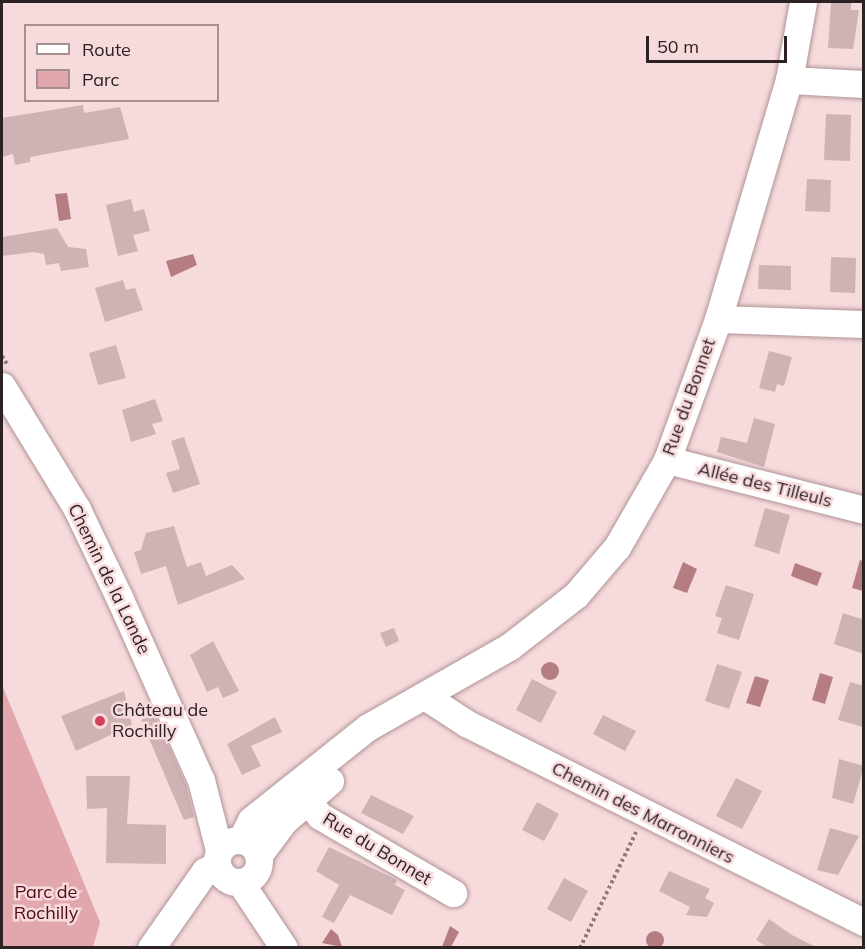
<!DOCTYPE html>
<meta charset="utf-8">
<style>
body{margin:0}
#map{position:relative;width:865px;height:949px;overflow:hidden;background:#f7dadc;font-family:Mulish,sans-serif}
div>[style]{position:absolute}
.green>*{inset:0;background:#e1a7ac}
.water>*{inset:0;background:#b57d82}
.round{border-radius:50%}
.building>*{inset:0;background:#ceb2b4}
.path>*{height:4px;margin-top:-2px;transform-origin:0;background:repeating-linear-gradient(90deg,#8e7a7c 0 3px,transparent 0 6px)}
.roads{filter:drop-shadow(0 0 2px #af9496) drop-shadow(0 0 2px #af9496)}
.minor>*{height:27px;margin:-13.5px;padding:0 13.5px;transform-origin:13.5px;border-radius:13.5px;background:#fff}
.minor>.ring{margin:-13.5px;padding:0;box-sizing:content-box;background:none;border:27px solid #fff;border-radius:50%}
.dots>*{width:16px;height:16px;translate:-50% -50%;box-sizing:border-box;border:3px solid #f7dadc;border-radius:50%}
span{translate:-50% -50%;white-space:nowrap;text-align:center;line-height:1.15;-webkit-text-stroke:5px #f7dadc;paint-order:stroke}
.street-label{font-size:18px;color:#2d2223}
.poi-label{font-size:18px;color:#2d2223}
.left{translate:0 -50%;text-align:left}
.park-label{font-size:18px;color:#4f091b}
.frame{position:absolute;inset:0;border:3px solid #2d2223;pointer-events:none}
.legend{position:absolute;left:24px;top:24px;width:195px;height:78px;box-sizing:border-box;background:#f7dadc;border:2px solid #a69092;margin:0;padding:8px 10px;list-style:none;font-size:18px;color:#2d2223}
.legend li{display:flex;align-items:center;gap:12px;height:30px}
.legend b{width:30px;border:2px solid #a69092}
.scale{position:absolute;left:646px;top:36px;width:141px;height:27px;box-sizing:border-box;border:3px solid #2d2223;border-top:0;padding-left:8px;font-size:18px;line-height:21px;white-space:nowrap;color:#2d2223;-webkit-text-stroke:4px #f7dadc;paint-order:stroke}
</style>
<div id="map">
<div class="green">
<div style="clip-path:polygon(2px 685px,100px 922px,93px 947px,2px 947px)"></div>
</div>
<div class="water">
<div style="clip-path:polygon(67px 193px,71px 219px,59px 221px,55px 194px)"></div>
<div style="clip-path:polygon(193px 254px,197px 265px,171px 277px,166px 261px)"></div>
<div style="clip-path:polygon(860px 560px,863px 561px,863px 591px,852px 588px)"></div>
<div style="clip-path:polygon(683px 562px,697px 569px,687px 593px,673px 588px)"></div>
<div style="clip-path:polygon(795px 563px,822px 573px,817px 586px,791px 576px)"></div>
<div class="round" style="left:541px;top:662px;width:18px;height:18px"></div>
<div style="clip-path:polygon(820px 673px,833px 677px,825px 704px,812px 700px)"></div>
<div style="clip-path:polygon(755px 676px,769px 680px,760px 707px,746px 703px)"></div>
<div style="clip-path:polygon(450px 926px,459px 932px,451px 947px,442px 947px)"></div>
<div style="clip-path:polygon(331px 929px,338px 935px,342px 947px,322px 943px)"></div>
<div class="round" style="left:646px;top:931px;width:18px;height:18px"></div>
</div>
<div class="building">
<div style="clip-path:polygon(831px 2px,851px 2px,851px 10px,859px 10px,853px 49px,828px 48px)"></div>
<div style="clip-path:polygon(83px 105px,84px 113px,120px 107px,129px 139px,30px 157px,30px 162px,15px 165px,13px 154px,2px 157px,2px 118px)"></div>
<div style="clip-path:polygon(826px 114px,851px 115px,850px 161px,824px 160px)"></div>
<div style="clip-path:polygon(807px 179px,831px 180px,830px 212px,805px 211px)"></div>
<div style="clip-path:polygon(131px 199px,134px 212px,144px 209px,150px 231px,133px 235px,138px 251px,118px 256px,106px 205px)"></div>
<div style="clip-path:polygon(57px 228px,68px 247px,86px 249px,89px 267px,61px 271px,59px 263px,46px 265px,44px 254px,34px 252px,2px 256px,2px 237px)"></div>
<div style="clip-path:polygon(831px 257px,856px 258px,855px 293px,830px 292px)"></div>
<div style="clip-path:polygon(759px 265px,791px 266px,791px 290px,758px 289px)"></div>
<div style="clip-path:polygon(123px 280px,126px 290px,135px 288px,143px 310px,105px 322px,95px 288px)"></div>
<div style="clip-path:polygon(116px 345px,126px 378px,98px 385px,89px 353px)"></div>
<div style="clip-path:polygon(769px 351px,792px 357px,784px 386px,777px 384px,775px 392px,759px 388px)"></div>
<div style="clip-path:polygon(155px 399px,163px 421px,152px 424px,156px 434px,131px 442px,122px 410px)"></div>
<div style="clip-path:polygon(754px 418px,775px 424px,764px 467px,717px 452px,721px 437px,747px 443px)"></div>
<div style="clip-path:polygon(184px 437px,200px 484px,173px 493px,166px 473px,180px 469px,171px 441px)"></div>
<div style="clip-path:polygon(765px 508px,790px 515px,779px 554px,754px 546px)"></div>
<div style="clip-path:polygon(174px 526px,187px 567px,201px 562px,206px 576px,232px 565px,245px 579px,178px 605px,166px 566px,141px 574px,134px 552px,141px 550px,146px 533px)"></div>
<div style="clip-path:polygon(726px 585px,754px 594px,739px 640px,717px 633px,722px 618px,715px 616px)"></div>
<div style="clip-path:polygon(843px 613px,864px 620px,864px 654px,834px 644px)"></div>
<div style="clip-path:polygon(394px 628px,399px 641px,386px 647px,380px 633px)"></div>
<div style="clip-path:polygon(213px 641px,239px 691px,223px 698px,218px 687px,207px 692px,190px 655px)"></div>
<div style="clip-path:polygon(717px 664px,742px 672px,729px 709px,705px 701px)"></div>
<div style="clip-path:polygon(532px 679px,557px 692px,541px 723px,516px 710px)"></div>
<div style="clip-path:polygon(850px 682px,864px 686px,864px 727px,838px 720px)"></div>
<div style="clip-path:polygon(124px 691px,132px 725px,76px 751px,61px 716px)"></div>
<div style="clip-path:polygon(154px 714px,186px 785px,194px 817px,184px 820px,141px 720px)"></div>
<div style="clip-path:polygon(603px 715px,636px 731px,625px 751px,593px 734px)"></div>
<div style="clip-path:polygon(275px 717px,282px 732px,251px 746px,261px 766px,242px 775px,227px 744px)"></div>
<div style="clip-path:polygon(839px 759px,864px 766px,853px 804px,832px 798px)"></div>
<div style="clip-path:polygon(86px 776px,130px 776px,127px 824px,166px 825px,166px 864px,106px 863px,107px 808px,87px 809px)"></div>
<div style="clip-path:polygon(736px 778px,762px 791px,742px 829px,716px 816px)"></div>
<div style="clip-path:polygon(371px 795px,414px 816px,403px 834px,361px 813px)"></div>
<div style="clip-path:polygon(537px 802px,559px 814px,544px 841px,522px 830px)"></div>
<div style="clip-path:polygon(830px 828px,859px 836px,838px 875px,817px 870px)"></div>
<div style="clip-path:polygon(329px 847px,397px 880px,395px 885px,405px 890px,392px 915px,350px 895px,334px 923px,322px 917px,339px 885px,316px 871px)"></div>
<div style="clip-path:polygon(669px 871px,710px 889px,705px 898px,714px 903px,707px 917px,686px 915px,690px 907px,659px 891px)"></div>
<div style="clip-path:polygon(564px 878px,588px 891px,571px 922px,547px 909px)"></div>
<div style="clip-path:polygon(769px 919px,792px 935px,818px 948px,769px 948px,756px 940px)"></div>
</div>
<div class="path">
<div style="left:2px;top:356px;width:12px;rotate:59deg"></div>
<div style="left:580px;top:948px;width:129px;rotate:-64.2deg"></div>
</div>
<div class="roads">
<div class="minor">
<div style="left:789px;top:80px;width:75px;rotate:3.1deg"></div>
<div style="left:718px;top:319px;width:146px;rotate:2deg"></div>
<div style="left:2px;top:386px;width:144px;rotate:58.6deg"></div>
<div style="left:77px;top:509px;width:98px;rotate:64.5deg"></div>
<div style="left:119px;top:597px;width:201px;rotate:65.9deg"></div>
<div style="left:201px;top:780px;width:72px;rotate:75.6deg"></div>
<div style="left:667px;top:460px;width:203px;rotate:14.2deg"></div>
<div style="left:426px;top:697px;width:48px;rotate:33deg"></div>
<div style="left:466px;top:723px;width:445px;rotate:26.6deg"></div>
<div style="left:294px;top:787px;width:39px;rotate:48deg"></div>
<div style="left:320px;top:816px;width:154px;rotate:30.1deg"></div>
<div style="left:241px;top:840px;width:22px;rotate:-63deg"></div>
<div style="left:251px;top:820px;width:149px;rotate:-38.5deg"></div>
<div style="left:368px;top:727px;width:162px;rotate:-29.6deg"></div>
<div style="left:509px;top:647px;width:85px;rotate:-37.8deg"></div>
<div style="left:576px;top:595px;width:63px;rotate:-49.5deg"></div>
<div style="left:617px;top:547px;width:100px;rotate:-60.1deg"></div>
<div style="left:667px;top:460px;width:150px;rotate:-70.1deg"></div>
<div style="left:718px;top:319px;width:249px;rotate:-73.5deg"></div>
<div style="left:789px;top:80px;width:79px;rotate:-79.8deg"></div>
<div class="ring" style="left:217px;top:840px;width:15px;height:15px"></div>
<div style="left:258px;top:856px;width:44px;rotate:-53.4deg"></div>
<div style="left:284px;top:821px;width:61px;rotate:-41deg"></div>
<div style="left:240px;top:882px;width:79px;rotate:56.3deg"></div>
<div style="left:151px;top:948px;width:94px;rotate:-55deg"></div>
<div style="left:205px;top:871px;width:13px;rotate:-27deg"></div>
</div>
</div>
<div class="dots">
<div style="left:100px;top:721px;background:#d2425f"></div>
</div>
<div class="street-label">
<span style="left:689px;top:397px;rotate:-70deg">Rue du Bonnet</span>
<span style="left:765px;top:485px;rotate:14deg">Allée des Tilleuls</span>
<span style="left:109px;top:579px;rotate:64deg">Chemin de la Lande</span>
<span style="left:643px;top:813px;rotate:27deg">Chemin des Marronniers</span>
<span style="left:377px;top:849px;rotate:31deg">Rue du Bonnet</span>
</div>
<div class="poi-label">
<span class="left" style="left:112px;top:721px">Château de<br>Rochilly</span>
</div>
<div class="park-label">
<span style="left:46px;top:903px">Parc de<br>Rochilly</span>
</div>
<div class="frame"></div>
<ul class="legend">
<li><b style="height:8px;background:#fff"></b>Route</li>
<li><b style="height:16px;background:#e1a7ac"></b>Parc</li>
</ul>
<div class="scale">50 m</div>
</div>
